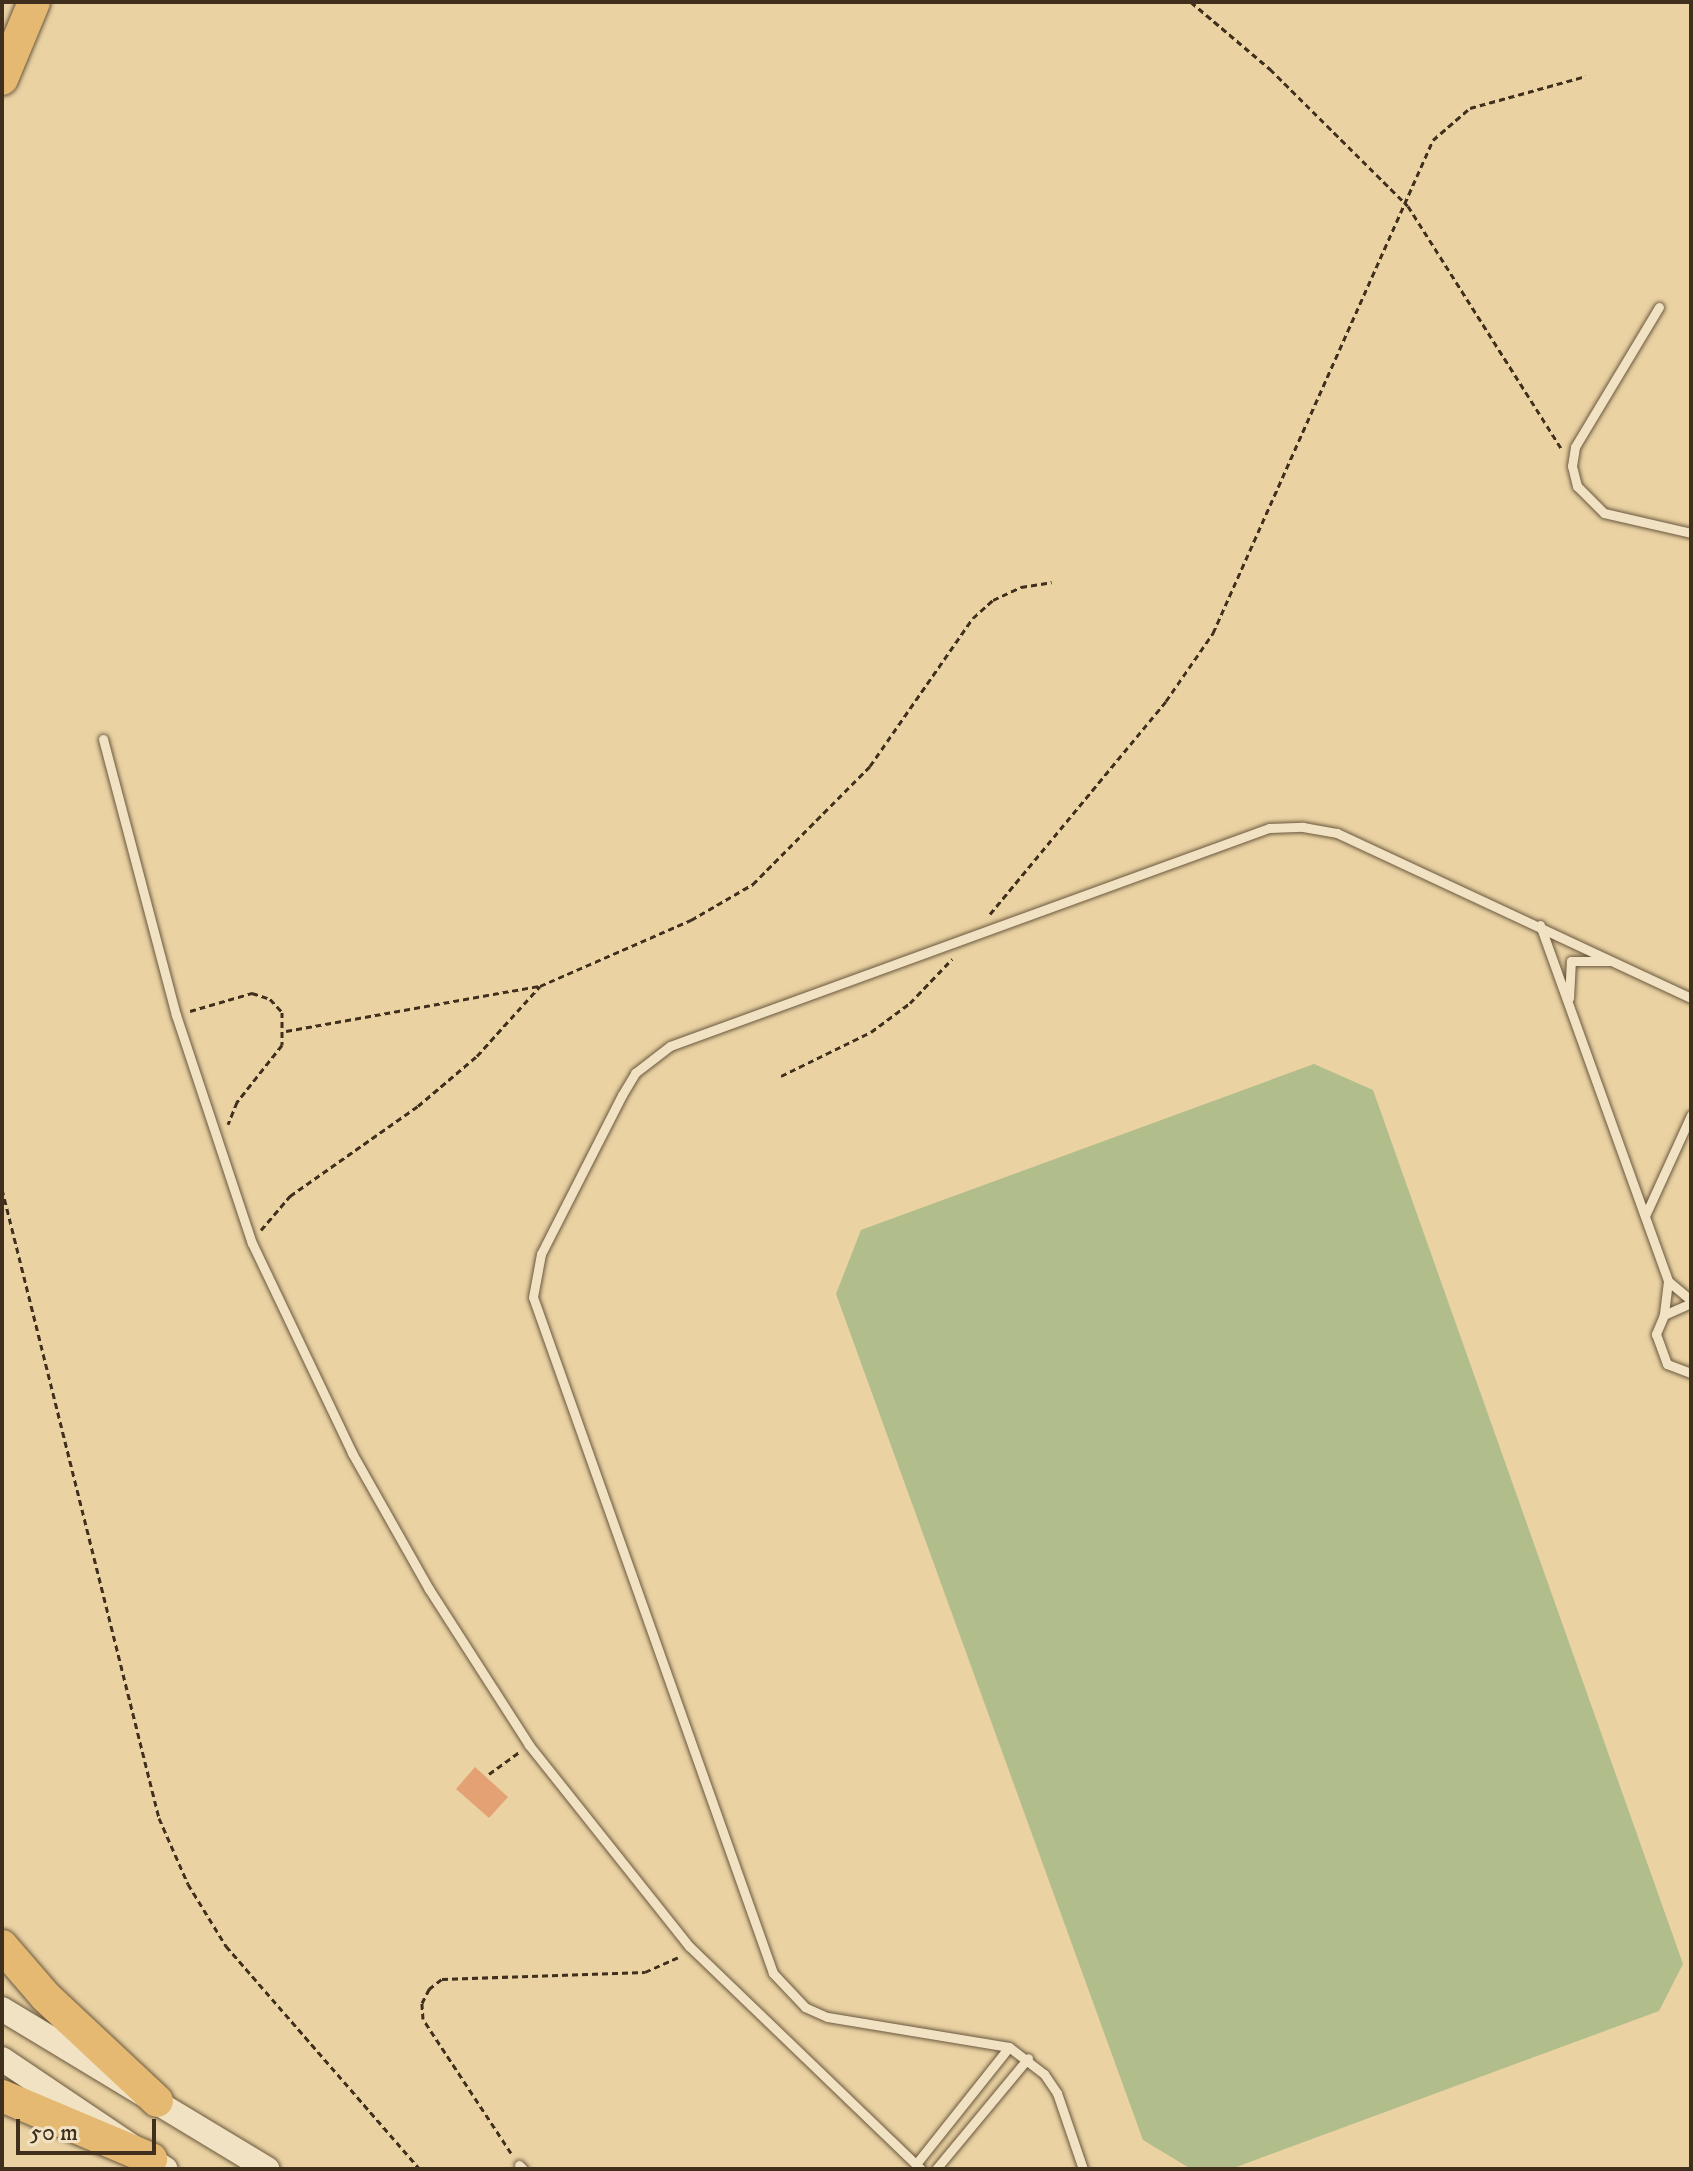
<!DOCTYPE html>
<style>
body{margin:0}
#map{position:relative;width:1693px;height:2171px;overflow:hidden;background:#ead2a3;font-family:"IM FELL DW Pica",serif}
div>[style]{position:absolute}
.green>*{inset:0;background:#b1bd8a}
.building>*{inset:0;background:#e4a173}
.path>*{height:3px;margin-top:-1.5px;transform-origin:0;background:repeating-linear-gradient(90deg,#3f2f1c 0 6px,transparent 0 10px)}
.roads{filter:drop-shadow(0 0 2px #6a583e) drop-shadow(0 0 2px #6a583e)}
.service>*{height:9px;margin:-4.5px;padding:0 4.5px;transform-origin:4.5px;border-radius:4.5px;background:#f1e2c3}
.secondary>*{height:24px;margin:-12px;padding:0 12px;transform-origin:12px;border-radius:12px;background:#f1e2c3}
.motorway>*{height:32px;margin:-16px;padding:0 16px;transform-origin:16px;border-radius:16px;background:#e5b972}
span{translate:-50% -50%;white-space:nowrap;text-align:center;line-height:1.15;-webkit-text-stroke:7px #f1e2c3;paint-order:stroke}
.frame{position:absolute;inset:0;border:4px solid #3f2f1c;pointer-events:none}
.scale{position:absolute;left:16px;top:2119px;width:140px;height:36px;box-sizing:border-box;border:4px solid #3f2f1c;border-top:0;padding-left:10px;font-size:24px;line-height:28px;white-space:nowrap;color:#3f2f1c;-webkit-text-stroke:6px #f1e2c3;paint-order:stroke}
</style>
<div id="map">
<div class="green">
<div style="clip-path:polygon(1314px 1064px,1373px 1090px,1683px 1964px,1659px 2011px,1231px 2169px,1191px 2169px,1143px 2140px,836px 1294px,861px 1230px)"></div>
</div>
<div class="building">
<div style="clip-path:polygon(475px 1767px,508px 1797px,489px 1818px,456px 1789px)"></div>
</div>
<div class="path">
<div style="left:1191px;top:2px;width:104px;rotate:40.3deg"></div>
<div style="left:1270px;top:69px;width:194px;rotate:44.8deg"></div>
<div style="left:1408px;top:206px;width:286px;rotate:57.7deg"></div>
<div style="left:990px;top:914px;width:276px;rotate:-50.4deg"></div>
<div style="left:1166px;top:701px;width:83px;rotate:-55.3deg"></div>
<div style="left:1213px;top:633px;width:540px;rotate:-65.95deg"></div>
<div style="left:1433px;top:140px;width:49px;rotate:-40.9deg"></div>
<div style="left:1470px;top:108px;width:120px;rotate:-15.4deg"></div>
<div style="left:190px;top:1011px;width:65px;rotate:-16.2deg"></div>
<div style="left:252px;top:993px;width:19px;rotate:18deg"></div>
<div style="left:270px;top:999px;width:18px;rotate:47deg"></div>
<div style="left:282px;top:1012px;width:33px;rotate:90deg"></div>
<div style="left:282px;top:1045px;width:73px;rotate:128.3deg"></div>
<div style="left:237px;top:1102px;width:24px;rotate:112deg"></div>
<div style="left:286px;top:1031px;width:256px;rotate:-10.1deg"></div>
<div style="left:781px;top:1076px;width:100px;rotate:-26.1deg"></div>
<div style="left:871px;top:1032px;width:49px;rotate:-36.6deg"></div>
<div style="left:910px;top:1003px;width:61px;rotate:-46.3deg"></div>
<div style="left:2px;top:1189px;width:648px;rotate:75.99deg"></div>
<div style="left:159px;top:1818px;width:72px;rotate:66.3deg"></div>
<div style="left:188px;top:1884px;width:73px;rotate:58.5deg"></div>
<div style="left:226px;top:1946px;width:296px;rotate:49deg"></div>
<div style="left:261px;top:1230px;width:45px;rotate:-49.5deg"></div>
<div style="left:290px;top:1196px;width:156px;rotate:-35.1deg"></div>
<div style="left:418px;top:1106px;width:77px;rotate:-40.3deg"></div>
<div style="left:477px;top:1056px;width:94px;rotate:-48deg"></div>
<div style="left:540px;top:986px;width:165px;rotate:-23.6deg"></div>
<div style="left:691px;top:920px;width:72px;rotate:-30.1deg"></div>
<div style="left:753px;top:884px;width:166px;rotate:-45.2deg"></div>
<div style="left:870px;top:766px;width:180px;rotate:-55.2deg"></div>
<div style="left:973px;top:618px;width:27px;rotate:-42deg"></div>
<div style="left:993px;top:600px;width:31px;rotate:-25deg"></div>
<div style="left:1021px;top:587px;width:31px;rotate:-9deg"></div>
<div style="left:489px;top:1774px;width:37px;rotate:-36deg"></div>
<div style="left:511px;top:2153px;width:160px;rotate:-123.3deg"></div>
<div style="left:423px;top:2019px;width:16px;rotate:-94deg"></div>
<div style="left:422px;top:2003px;width:16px;rotate:-63deg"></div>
<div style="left:429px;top:1989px;width:16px;rotate:-38deg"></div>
<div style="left:442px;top:1979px;width:203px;rotate:-2deg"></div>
<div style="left:645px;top:1972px;width:36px;rotate:-24deg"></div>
</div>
<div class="roads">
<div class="service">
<div style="left:1659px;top:307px;width:163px;rotate:121deg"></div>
<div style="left:1575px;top:447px;width:19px;rotate:99deg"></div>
<div style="left:1572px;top:466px;width:21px;rotate:76deg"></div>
<div style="left:1577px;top:486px;width:38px;rotate:45deg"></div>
<div style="left:1604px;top:513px;width:89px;rotate:12.9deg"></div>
<div style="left:103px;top:739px;width:285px;rotate:75.2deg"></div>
<div style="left:176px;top:1015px;width:240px;rotate:71.6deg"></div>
<div style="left:252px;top:1243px;width:233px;rotate:64.5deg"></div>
<div style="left:352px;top:1453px;width:156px;rotate:60.5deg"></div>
<div style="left:429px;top:1589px;width:185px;rotate:57.3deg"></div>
<div style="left:529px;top:1745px;width:257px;rotate:51.5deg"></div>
<div style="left:689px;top:1946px;width:322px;rotate:43.9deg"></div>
<div style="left:1540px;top:925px;width:378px;rotate:70.2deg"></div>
<div style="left:1668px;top:1281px;width:34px;rotate:97deg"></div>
<div style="left:1569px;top:998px;width:37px;rotate:-87deg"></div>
<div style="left:1571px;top:961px;width:39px"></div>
<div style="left:1645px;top:1216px;width:111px;rotate:-65.5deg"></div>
<div style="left:1668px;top:1281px;width:30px;rotate:40deg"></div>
<div style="left:1691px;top:1303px;width:30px;rotate:156deg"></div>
<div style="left:1664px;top:1315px;width:21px;rotate:113deg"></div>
<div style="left:1656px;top:1334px;width:32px;rotate:70deg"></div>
<div style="left:1667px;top:1364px;width:26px;rotate:21deg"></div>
<div style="left:916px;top:2164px;width:149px;rotate:-51.5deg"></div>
<div style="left:519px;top:2165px;width:6px;rotate:45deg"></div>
<div style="left:936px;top:2169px;width:144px;rotate:-50.3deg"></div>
<div style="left:1083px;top:2169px;width:80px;rotate:-108.9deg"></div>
<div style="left:1057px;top:2093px;width:23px;rotate:-124deg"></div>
<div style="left:1044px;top:2074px;width:44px;rotate:-142.4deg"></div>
<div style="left:1009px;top:2047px;width:184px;rotate:-170.6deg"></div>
<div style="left:827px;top:2017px;width:24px;rotate:-156deg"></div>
<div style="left:805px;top:2007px;width:47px;rotate:-133.3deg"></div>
<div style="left:773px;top:1973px;width:717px;rotate:-109.55deg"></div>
<div style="left:533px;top:1297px;width:44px;rotate:-79.5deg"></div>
<div style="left:541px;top:1254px;width:178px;rotate:-63deg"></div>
<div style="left:622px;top:1095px;width:26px;rotate:-59deg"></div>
<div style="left:635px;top:1073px;width:44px;rotate:-37.6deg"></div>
<div style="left:670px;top:1046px;width:637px;rotate:-20deg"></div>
<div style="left:1269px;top:828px;width:34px;rotate:-2deg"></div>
<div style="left:1303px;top:827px;width:35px;rotate:10deg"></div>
<div style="left:1337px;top:833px;width:391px;rotate:25deg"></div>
</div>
<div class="secondary">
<div style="left:2px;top:2009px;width:310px;rotate:31.1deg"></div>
<div style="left:2px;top:2059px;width:197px;rotate:33.9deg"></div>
</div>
<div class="motorway">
<div style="left:2px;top:79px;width:83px;rotate:-67.4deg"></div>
<div style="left:2px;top:1946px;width:67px;rotate:49.2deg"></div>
<div style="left:46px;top:1997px;width:152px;rotate:43.1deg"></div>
<div style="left:2px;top:2096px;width:162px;rotate:22.9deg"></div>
</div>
</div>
<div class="frame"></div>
<div class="scale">50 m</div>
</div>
